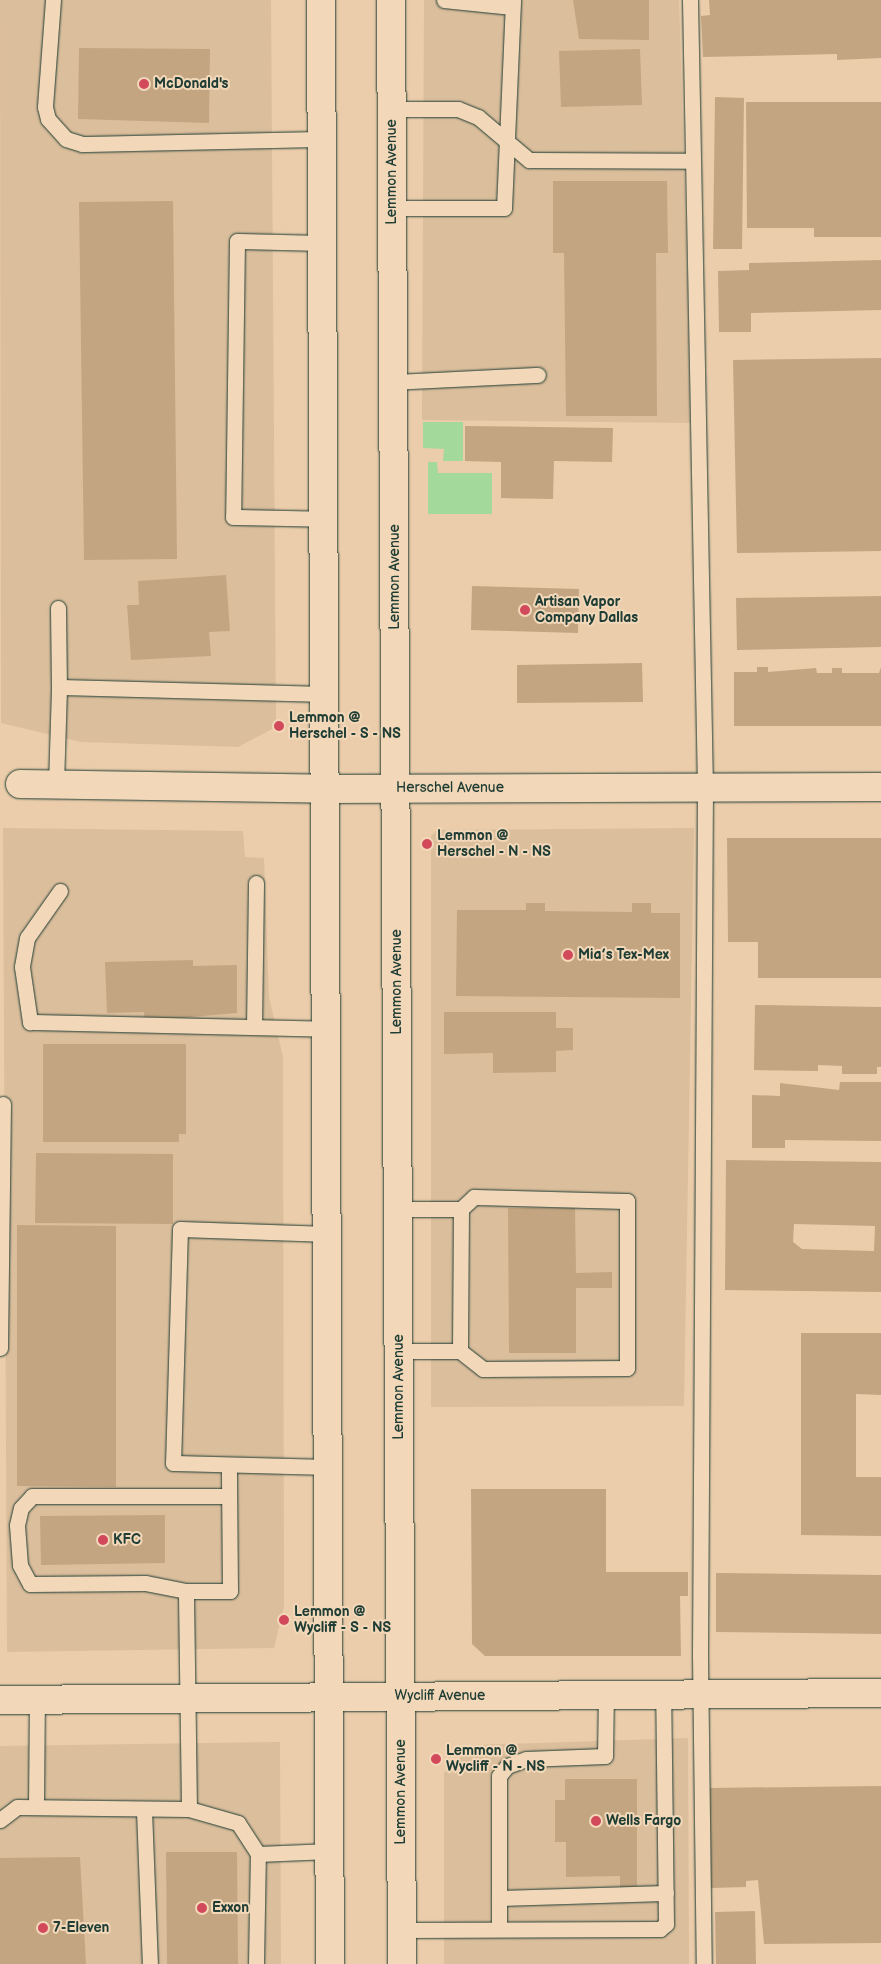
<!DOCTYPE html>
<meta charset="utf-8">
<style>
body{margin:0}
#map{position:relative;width:881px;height:1964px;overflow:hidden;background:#ebcdab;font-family:"Balsamiq Sans",sans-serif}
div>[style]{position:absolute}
.built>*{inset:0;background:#dbbe9c}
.green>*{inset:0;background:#a4d99c}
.building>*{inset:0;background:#c4a581}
.roads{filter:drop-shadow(0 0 1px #1f3d34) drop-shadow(0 0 1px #1f3d34)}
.service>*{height:15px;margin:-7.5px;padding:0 7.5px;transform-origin:7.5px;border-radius:7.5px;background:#f2d8b9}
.minor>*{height:28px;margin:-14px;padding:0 14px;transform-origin:14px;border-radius:14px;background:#f2d8b9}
.secondary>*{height:28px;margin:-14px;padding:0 14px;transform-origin:14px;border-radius:14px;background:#f2d8b9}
.dots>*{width:14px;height:14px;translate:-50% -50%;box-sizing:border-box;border:2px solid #f2d8b9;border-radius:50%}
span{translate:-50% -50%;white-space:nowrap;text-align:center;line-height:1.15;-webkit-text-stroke:4px #f2d8b9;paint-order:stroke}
.poi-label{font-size:14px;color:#1f3d34;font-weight:700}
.left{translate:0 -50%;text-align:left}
.street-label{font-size:14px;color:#1f3d34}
</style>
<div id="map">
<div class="built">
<div style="clip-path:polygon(0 0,271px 0,276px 727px,238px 747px,81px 742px,1px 723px)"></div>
<div style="clip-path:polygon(424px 0,679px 0,692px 423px,422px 420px)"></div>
<div style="clip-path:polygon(3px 828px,243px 831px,245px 857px,264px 858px,269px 997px,283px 1057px,284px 1606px,274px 1648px,7px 1652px)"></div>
<div style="clip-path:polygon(694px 828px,684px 1406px,431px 1407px,431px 836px,437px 830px)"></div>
<div style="clip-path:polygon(688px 1738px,689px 1964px,444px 1964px,444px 1773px,474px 1745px)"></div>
<div style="clip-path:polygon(280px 1742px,281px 1964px,0 1964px,0 1746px)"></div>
</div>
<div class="green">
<div style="clip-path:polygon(423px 422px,463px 422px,463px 461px,443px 461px,444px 449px,423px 448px)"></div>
<div style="clip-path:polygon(428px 462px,437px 462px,438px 473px,492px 473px,492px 514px,428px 514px)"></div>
</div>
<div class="building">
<div style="clip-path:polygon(573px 0,649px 0,649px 40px,579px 39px)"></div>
<div style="clip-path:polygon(709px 0,881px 0,881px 58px,837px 60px,837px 54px,703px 57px,701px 16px,710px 15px)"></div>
<div style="clip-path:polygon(79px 48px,210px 49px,209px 123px,78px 119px)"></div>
<div style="clip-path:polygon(640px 49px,642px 105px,561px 107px,559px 51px)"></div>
<div style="clip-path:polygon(715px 97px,744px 98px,742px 249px,713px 249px)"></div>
<div style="clip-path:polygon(746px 102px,881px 102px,881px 237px,814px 237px,814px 228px,747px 228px)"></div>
<div style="clip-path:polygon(553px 181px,667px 181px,668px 253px,656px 253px,657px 416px,566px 416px,564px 253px,553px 253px)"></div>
<div style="clip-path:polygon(173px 201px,177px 559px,84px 560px,79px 202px)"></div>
<div style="clip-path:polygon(881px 260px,881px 310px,751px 313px,751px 332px,719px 332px,718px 271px,749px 270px,749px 263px)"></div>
<div style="clip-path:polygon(881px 358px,881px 551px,737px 553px,733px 360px)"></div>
<div style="clip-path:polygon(465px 426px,613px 428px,612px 462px,554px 461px,553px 499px,501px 498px,501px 462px,465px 461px)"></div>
<div style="clip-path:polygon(226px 575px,230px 631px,209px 632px,211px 656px,131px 660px,127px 605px,139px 605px,138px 581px)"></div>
<div style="clip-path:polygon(472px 586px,579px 589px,578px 633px,471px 630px)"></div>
<div style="clip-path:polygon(881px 596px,881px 647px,737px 650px,736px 598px)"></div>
<div style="clip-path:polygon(642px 663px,643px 702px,517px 703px,517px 665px)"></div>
<div style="clip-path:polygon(757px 667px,768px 667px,768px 672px,816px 668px,817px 673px,832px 673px,832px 668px,842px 668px,842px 673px,879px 673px,881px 667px,881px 726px,734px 726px,734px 672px,757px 672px)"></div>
<div style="clip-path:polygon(727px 838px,881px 838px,881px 978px,758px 978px,758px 942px,728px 942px)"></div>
<div style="clip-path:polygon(526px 903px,545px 903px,545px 911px,632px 912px,632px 903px,651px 903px,651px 913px,680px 913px,680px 998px,456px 996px,457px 910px,526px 910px)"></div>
<div style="clip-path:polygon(193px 960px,193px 966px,237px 965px,237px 1013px,145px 1021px,144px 1012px,107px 1013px,105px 962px)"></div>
<div style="clip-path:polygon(755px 1005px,881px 1007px,881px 1067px,877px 1067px,877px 1074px,842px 1074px,842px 1066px,818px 1065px,818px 1071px,754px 1070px)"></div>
<div style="clip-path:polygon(444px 1012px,556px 1012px,556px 1028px,573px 1028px,573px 1050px,556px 1051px,556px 1072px,493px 1073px,493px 1053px,444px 1054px)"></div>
<div style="clip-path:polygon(43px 1044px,186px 1044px,186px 1134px,179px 1134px,179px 1142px,43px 1142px)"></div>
<div style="clip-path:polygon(840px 1082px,881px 1082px,881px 1141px,785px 1140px,785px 1148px,752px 1148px,752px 1095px,780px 1096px,780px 1083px,839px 1090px)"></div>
<div style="clip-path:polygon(36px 1153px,173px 1154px,173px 1224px,35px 1223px)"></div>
<div style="clip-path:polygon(evenodd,726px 1160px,881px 1162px,881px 1292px,725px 1290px,726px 1160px,794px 1224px,875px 1226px,874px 1251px,802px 1249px,793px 1242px,794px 1224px)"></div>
<div style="clip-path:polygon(508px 1208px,575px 1208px,576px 1273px,612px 1272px,612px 1288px,576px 1288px,576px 1353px,509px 1353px)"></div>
<div style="clip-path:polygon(17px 1225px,116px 1226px,116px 1487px,17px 1486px)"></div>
<div style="clip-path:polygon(801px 1333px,881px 1333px,881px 1395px,856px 1394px,856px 1477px,881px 1477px,881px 1536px,801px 1535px)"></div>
<div style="clip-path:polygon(471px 1489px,606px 1489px,606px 1572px,688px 1572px,688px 1596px,680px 1596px,681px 1656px,485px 1656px,472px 1644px)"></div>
<div style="clip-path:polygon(165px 1515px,165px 1563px,41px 1565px,40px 1516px)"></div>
<div style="clip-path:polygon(716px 1573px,881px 1575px,881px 1634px,716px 1632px)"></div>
<div style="clip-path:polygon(565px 1779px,637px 1779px,637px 1890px,620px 1890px,620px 1876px,566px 1877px,566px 1842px,555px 1842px,555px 1800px,565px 1800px)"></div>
<div style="clip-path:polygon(881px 1786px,881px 1943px,764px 1944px,758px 1880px,746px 1881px,746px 1887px,711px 1888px,710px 1788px)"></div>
<div style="clip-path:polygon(166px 1852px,237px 1852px,238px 1964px,167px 1964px)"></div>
<div style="clip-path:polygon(80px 1857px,86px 1964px,0 1964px,0 1858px)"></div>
<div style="clip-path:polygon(755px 1911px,756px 1964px,716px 1964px,715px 1912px)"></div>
</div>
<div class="roads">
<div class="service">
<div style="left:53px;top:0;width:107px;rotate:94.3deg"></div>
<div style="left:45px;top:107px;width:12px;rotate:76deg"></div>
<div style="left:48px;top:119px;width:27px;rotate:48deg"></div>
<div style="left:66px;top:139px;width:17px;rotate:17deg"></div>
<div style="left:82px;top:144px;width:241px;rotate:-1.2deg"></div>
<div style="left:444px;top:0;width:68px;rotate:5.9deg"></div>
<div style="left:690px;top:0;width:787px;rotate:88.91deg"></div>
<div style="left:705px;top:787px;width:869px;rotate:90.33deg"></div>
<div style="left:700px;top:1656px;width:308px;rotate:89.3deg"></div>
<div style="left:392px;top:109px;width:66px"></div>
<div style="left:458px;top:109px;width:22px;rotate:22deg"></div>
<div style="left:478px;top:117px;width:67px;rotate:40.1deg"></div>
<div style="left:529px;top:160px;width:164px;rotate:0.3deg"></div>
<div style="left:392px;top:208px;width:112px"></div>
<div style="left:504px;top:208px;width:208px;rotate:-87.5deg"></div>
<div style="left:324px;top:243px;width:87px;rotate:-178.7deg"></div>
<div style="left:237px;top:241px;width:276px;rotate:90.8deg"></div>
<div style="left:233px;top:517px;width:93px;rotate:1.2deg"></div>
<div style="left:393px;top:382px;width:145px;rotate:-2.8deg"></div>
<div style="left:58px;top:608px;width:79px;rotate:89.3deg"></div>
<div style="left:56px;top:784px;width:97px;rotate:-88.2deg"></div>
<div style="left:59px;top:687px;width:268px;rotate:1.5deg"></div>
<div style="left:60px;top:891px;width:57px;rotate:125.1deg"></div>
<div style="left:27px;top:938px;width:29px;rotate:100deg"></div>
<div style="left:22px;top:967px;width:56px;rotate:81.7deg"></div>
<div style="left:30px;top:1022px;width:299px;rotate:1.3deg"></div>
<div style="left:254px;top:1027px;width:144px;rotate:-89.2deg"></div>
<div style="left:399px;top:1209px;width:62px"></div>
<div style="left:329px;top:1234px;width:149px;rotate:-178.1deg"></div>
<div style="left:180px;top:1229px;width:234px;rotate:91.7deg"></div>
<div style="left:173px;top:1463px;width:157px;rotate:1.5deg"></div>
<div style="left:0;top:1348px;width:244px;rotate:-89.3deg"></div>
<div style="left:400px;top:1351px;width:60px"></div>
<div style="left:460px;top:1351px;width:142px;rotate:-89.6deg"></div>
<div style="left:461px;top:1209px;width:18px;rotate:-43deg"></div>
<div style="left:474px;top:1197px;width:153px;rotate:1.5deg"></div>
<div style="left:627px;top:1201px;width:167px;rotate:90deg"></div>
<div style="left:627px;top:1368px;width:144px;rotate:179.6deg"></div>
<div style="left:483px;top:1369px;width:29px;rotate:-142deg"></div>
<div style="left:186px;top:1591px;width:42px;rotate:-169deg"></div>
<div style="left:145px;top:1583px;width:115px;rotate:179.5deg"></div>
<div style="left:30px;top:1584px;width:21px;rotate:-118deg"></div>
<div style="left:20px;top:1565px;width:40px;rotate:-94.3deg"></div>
<div style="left:17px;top:1525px;width:17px;rotate:-77deg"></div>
<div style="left:21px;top:1508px;width:16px;rotate:-47deg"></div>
<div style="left:32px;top:1496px;width:197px"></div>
<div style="left:36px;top:1806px;width:107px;rotate:-89.5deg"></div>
<div style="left:189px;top:1809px;width:218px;rotate:-90.8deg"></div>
<div style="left:186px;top:1591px;width:44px"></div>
<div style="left:230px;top:1591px;width:126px;rotate:-90.5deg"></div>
<div style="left:144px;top:1810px;width:154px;rotate:87.8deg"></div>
<div style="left:0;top:1820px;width:21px;rotate:-37deg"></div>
<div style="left:17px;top:1807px;width:172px;rotate:0.7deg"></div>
<div style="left:189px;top:1809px;width:51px;rotate:15.9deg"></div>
<div style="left:238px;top:1823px;width:37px;rotate:57deg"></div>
<div style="left:258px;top:1854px;width:72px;rotate:-2.4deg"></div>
<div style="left:499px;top:1898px;width:167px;rotate:-1.7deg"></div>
<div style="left:499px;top:1929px;width:153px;rotate:-90deg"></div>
<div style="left:499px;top:1776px;width:13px;rotate:-51deg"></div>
<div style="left:507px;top:1766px;width:20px;rotate:-20deg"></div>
<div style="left:526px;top:1759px;width:79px;rotate:-2.2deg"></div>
<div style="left:605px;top:1756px;width:61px;rotate:-89.1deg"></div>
<div style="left:401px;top:1930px;width:259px;rotate:-0.2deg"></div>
<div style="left:660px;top:1929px;width:8px;rotate:-40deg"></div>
<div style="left:666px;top:1924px;width:230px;rotate:-90.7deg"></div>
<div style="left:256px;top:1964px;width:110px;rotate:-89deg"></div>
</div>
<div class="minor">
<div style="left:20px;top:784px;width:308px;rotate:0.9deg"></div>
<div style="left:328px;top:789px;width:553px;rotate:-0.21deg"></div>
</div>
<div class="secondary">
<div style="left:321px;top:0;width:1964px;rotate:89.74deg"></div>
<div style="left:391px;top:0;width:1964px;rotate:89.68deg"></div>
<div style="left:0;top:1700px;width:881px;rotate:-0.46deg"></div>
</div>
</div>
<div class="dots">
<div style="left:144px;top:84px;background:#d1495b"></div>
<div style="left:525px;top:610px;background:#d1495b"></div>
<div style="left:279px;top:726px;background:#d1495b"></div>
<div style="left:427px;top:844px;background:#d1495b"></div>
<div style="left:568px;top:955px;background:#d1495b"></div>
<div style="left:103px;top:1540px;background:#d1495b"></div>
<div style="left:284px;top:1620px;background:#d1495b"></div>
<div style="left:436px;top:1759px;background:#d1495b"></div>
<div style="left:596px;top:1821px;background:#d1495b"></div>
<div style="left:202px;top:1908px;background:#d1495b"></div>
<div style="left:43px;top:1928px;background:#d1495b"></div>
</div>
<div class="poi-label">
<span class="left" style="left:154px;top:84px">McDonald's</span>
<span class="left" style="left:535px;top:610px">Artisan Vapor<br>Company Dallas</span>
<span class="left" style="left:289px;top:726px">Lemmon @<br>Herschel - S - NS</span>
<span class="left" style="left:437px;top:844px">Lemmon @<br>Herschel - N - NS</span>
<span class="left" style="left:578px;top:955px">Mia’s Tex-Mex</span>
<span class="left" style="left:113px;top:1540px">KFC</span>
<span class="left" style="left:294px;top:1620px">Lemmon @<br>Wycliff - S - NS</span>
<span class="left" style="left:446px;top:1759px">Lemmon @<br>Wycliff - N - NS</span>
<span class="left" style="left:606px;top:1821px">Wells Fargo</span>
<span class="left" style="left:212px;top:1908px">Exxon</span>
<span class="left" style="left:53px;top:1928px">7-Eleven</span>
</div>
<div class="street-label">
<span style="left:392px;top:172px;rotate:-90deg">Lemmon Avenue</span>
<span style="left:395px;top:577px;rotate:-90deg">Lemmon Avenue</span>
<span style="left:450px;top:788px">Herschel Avenue</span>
<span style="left:397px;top:982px;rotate:-90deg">Lemmon Avenue</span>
<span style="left:399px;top:1387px;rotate:-90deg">Lemmon Avenue</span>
<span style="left:440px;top:1696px">Wycliff Avenue</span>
<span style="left:401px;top:1792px;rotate:-90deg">Lemmon Avenue</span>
</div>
</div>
